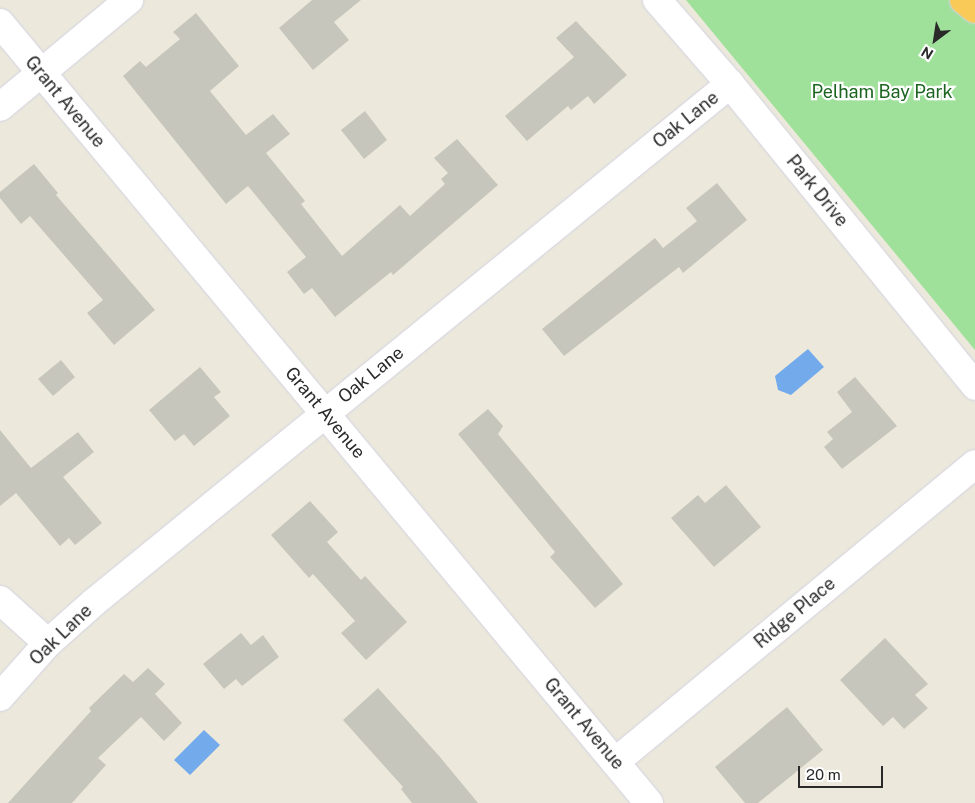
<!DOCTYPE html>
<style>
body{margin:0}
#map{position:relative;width:975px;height:803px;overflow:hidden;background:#ece9dc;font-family:"Public Sans",sans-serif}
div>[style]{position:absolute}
.green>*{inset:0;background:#9fe19a}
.water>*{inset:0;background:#72aaeb}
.building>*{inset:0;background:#c7c6bc}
.roads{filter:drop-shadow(0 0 1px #d3d2e2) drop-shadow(0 0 1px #d3d2e2)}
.minor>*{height:28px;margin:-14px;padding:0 14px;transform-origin:14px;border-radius:14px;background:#fff}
.motorway>*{height:28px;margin:-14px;padding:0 14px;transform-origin:14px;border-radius:14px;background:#faca59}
span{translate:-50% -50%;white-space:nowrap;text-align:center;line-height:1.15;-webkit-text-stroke:4.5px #fff;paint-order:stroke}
.park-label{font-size:18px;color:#1c6520}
.street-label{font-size:18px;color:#2a2a2a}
.north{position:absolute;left:910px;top:15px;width:50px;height:50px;-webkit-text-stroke:4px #fff;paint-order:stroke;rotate:211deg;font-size:14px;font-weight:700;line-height:20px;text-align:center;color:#2a2a2a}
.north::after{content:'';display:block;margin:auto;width:18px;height:22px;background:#2a2a2a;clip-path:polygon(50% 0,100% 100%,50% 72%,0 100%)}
.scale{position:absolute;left:798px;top:766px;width:85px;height:22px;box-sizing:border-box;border:2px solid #2a2a2a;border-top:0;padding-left:6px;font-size:15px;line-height:18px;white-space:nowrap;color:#2a2a2a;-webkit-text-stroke:4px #fff;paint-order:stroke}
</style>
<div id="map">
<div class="green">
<div style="clip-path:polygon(686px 0,975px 0,975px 350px)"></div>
</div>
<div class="water">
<div style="clip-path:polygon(808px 349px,824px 367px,791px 395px,778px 390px,775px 376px)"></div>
<div style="clip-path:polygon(204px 730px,220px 745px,190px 775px,174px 760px)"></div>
</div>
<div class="building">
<div style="clip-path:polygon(312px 0,361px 0,334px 22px,349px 40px,313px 70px,279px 28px)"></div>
<div style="clip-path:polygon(196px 13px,239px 66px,210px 91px,246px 135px,273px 114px,290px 134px,266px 153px,305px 201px,301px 204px,342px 256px,400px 205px,410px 216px,445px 184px,441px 179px,448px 173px,434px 158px,457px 139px,498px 185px,393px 275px,391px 272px,335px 317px,312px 288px,304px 294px,287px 272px,306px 257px,248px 186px,226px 204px,123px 76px,140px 61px,146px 67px,180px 39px,173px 32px)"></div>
<div style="clip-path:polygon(576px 21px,627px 75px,594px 104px,588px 96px,571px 110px,568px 106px,527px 141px,505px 116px,574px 57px,556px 38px)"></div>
<div style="clip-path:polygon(365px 111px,387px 140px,364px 159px,341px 130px)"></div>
<div style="clip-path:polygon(34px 164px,58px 193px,56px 195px,155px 310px,114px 345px,87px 313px,103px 300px,30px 216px,21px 224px,0 198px,0 192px)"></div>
<div style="clip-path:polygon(717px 183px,747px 220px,683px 273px,679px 267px,564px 356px,542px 329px,655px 238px,663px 248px,697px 221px,686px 208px)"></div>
<div style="clip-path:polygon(61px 360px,75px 377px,53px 396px,38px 379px)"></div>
<div style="clip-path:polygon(200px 367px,221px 392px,214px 397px,230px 416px,194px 446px,184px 434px,175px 441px,149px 410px)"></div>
<div style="clip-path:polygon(855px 377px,897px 426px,842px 469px,824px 447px,833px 439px,827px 432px,852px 412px,837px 392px)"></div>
<div style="clip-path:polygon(488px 409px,503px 426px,498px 434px,623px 584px,595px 608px,550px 557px,555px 552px,458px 434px)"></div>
<div style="clip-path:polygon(0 430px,31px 468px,78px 432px,94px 452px,63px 477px,102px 523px,75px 545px,69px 538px,60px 546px,16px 493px,0 506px)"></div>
<div style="clip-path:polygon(726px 485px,761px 527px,714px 567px,671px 518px,698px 495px,705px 503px)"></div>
<div style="clip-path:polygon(310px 501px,338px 532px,327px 542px,361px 580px,365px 576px,407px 622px,366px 660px,341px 633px,355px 621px,313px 574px,309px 578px,271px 535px)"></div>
<div style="clip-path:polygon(241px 633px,251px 645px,263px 635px,279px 657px,242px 686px,236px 679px,224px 689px,203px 664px)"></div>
<div style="clip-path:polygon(885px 638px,928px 684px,915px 695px,928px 708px,904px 729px,893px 717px,883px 726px,840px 680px)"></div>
<div style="clip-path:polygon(148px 668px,165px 684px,155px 694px,182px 723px,164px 741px,141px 717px,98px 758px,106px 765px,72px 803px,8px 803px,91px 711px,89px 708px,124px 674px,133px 682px)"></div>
<div style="clip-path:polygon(378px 688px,440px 757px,478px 803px,412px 803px,401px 789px,403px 787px,343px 720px)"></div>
<div style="clip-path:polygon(787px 707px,823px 750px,758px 803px,745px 803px,715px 767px)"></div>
</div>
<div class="roads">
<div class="minor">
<div style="left:657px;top:0;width:111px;rotate:49deg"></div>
<div style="left:730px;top:84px;width:389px;rotate:50.9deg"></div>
<div style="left:0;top:23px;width:1015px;rotate:50.24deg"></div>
<div style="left:0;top:107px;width:168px;rotate:-39.7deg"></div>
<div style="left:0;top:600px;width:64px;rotate:41.9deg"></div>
<div style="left:0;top:697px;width:72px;rotate:-48.4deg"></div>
<div style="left:48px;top:643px;width:60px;rotate:-41.6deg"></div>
<div style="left:93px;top:603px;width:822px;rotate:-39.17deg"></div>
<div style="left:615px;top:762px;width:467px;rotate:-39.6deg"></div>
</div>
<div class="motorway">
<div style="left:964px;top:0;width:14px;rotate:39deg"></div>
</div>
</div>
<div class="park-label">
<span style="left:882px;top:92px">Pelham Bay Park</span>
</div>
<div class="street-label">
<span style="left:65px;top:102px;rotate:50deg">Grant Avenue</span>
<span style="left:686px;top:120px;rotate:-39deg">Oak Lane</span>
<span style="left:817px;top:191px;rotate:51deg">Park Drive</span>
<span style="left:371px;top:375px;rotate:-39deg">Oak Lane</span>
<span style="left:325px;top:413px;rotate:50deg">Grant Avenue</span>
<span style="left:795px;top:613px;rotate:-40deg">Ridge Place</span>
<span style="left:61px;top:635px;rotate:-44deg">Oak Lane</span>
<span style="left:584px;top:724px;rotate:50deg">Grant Avenue</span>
</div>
<div class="north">N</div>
<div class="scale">20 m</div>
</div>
